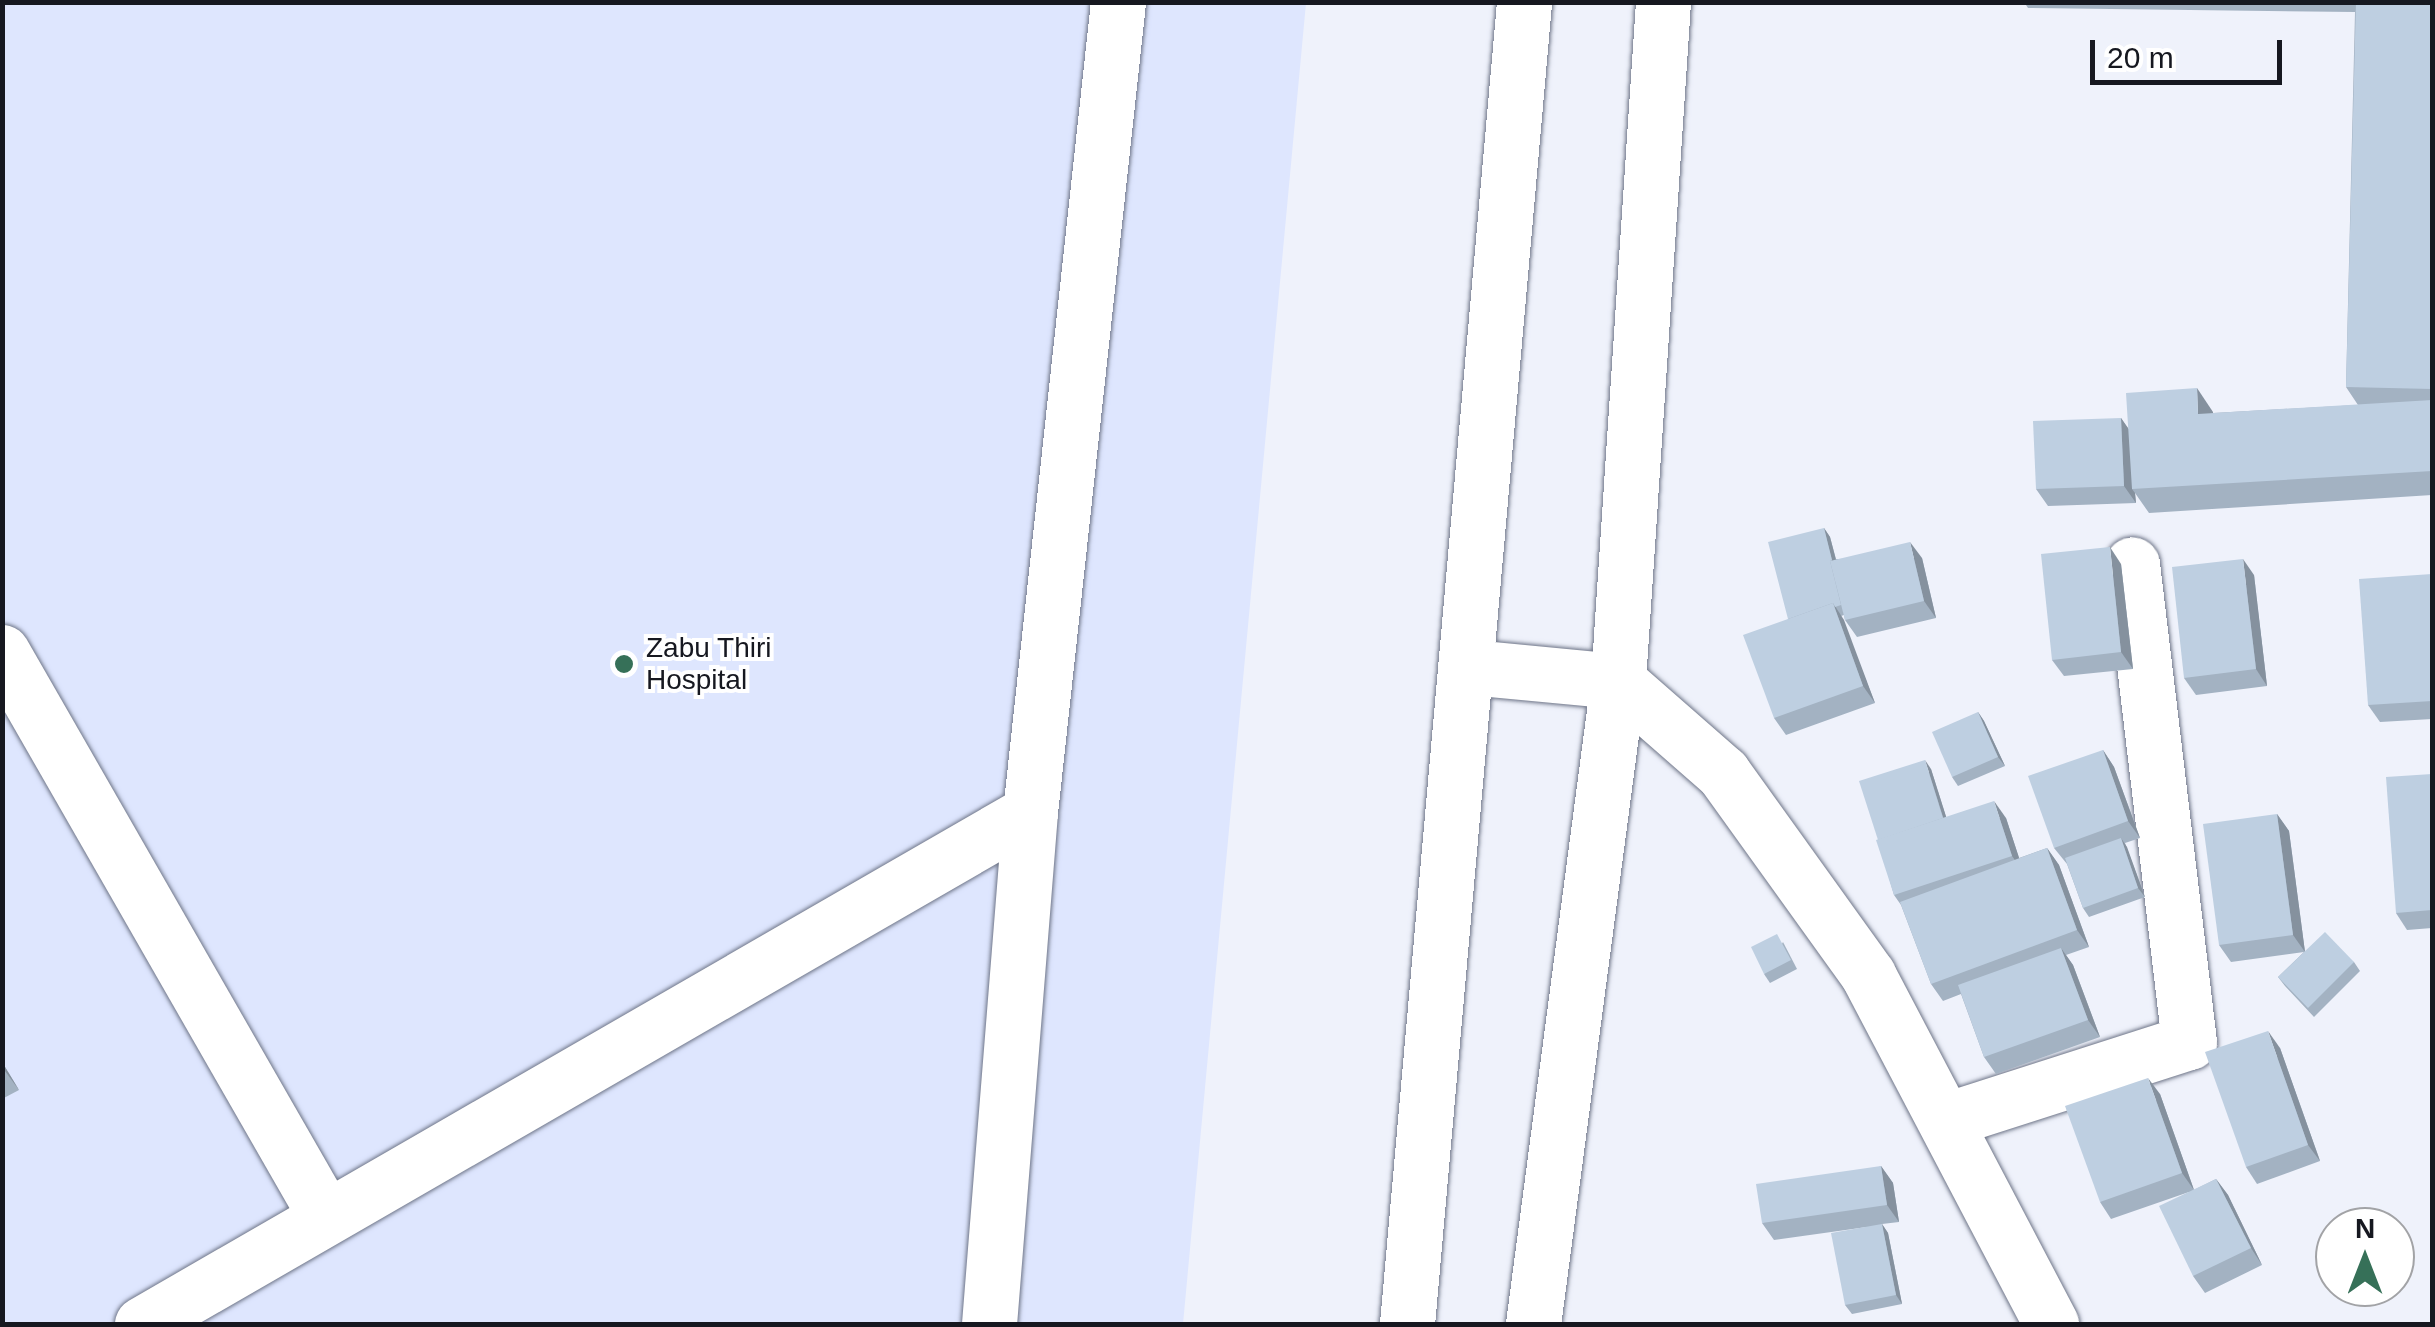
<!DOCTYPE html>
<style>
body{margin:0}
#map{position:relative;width:2435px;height:1327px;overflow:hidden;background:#eff2fb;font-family:Arial,sans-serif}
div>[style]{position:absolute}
.built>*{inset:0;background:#dee6fe}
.roads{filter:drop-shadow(0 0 2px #6e7588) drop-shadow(0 0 2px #6e7588)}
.minor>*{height:55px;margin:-27.5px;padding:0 27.5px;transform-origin:27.5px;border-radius:27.5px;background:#fff}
.major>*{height:55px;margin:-27.5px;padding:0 27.5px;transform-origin:27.5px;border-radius:27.5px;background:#fff}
.wall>*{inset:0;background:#a3b2c2}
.shaded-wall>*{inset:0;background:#85919e}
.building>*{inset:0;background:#becfe1}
.dots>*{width:28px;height:28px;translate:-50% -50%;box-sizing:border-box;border:5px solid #fff;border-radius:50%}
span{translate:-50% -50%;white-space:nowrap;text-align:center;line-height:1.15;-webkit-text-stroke:8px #fff;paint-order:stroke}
.poi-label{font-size:28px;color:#161820}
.left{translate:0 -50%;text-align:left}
.frame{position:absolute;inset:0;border:5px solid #161820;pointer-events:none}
.north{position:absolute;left:2315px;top:1207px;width:100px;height:100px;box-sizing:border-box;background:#fff;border:2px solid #a2a3a6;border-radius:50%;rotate:0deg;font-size:28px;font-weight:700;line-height:40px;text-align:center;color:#161820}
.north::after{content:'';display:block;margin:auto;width:35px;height:45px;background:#367058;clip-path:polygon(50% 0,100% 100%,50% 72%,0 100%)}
.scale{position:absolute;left:2090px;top:40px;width:192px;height:45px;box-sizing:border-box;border:5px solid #161820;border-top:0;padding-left:12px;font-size:30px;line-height:35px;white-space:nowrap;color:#161820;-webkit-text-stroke:8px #fff;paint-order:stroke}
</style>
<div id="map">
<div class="built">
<div style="clip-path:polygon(3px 3px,1306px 3px,1183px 1324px,3px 1324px)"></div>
</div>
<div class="roads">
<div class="minor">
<div style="left:2px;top:652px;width:649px;rotate:60.16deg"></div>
<div style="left:1470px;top:667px;width:149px;rotate:5.4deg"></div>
<div style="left:1618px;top:681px;width:140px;rotate:41.2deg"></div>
<div style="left:1723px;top:773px;width:249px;rotate:54.3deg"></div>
<div style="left:1868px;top:975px;width:394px;rotate:62.3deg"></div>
<div style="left:1946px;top:1120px;width:255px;rotate:-17.8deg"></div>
<div style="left:2189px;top:1042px;width:481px;rotate:-96.8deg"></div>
<div style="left:142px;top:1324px;width:1025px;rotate:-29.97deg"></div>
<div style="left:989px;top:1324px;width:514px;rotate:-85.42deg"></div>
<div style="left:1030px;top:812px;width:815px;rotate:-83.8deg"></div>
</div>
<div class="major">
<div style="left:1407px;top:1324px;width:1327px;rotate:-84.94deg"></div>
<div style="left:1533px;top:1324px;width:649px;rotate:-82.47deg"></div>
<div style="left:1618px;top:681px;width:680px;rotate:-86.21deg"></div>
</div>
</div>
<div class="wall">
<div style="clip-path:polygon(2024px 2px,2432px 2px,2432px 495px,2149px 513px,2135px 493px,2136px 503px,2048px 506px,2036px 489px,2121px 418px,2128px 429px,2213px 412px,2213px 413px,2358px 405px,2346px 387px,2355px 12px,2028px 8px)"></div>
<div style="clip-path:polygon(1824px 528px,1830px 537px,1836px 559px,1922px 558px,1936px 618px,1857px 637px,1845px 620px,1844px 615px,1841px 616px,1875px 703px,1786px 735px,1774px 718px,1788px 619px)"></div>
<div style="clip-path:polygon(2121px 564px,2133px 669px,2064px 676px,2052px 660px)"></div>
<div style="clip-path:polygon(2432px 574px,2432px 719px,2380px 722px,2368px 705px)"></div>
<div style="clip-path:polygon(2254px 575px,2267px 686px,2196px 695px,2184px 678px)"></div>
<div style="clip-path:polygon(1978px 712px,1984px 721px,2005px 766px,1958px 786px,1952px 777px)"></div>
<div style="clip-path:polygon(2103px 750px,2114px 767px,2140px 838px,2125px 843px,2145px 897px,2089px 917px,2083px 908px,2067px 864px,2054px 848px)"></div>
<div style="clip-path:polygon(1931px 769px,1946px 817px,2006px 818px,2019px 858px,2047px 848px,2059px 865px,2089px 947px,2066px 955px,2073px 965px,2100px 1037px,1996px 1074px,1984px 1057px,1961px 994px,1943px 1001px,1931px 984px,1901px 905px,1894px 895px,1878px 840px)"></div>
<div style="clip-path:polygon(2432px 774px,2432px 928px,2407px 930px,2396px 913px)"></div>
<div style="clip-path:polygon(2277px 814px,2289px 831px,2305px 952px,2354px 962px,2360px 971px,2314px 1017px,2285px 986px,2278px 977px,2304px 952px,2231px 962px,2219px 945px)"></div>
<div style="clip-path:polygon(1783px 942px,1797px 969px,1770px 983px,1764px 974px)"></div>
<div style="clip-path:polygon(2280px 1048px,2320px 1161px,2257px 1184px,2246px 1167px)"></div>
<div style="clip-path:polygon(2px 1062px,19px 1090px,2px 1099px)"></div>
<div style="clip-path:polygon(2160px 1094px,2194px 1190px,2216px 1179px,2228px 1195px,2262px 1265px,2205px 1293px,2193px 1276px,2189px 1192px,2111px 1219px,2100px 1202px)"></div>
<div style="clip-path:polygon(1881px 1166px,1893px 1183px,1899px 1222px,1882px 1224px,1888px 1233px,1902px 1304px,1852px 1314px,1845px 1305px,1867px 1227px,1774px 1240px,1762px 1223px)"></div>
</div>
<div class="shaded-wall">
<div style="clip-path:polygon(2197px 388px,2213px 412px,2214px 437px,2198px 414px)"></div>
<div style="clip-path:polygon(2121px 418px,2133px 435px,2132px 489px,2135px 493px,2136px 503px,2124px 486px)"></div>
<div style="clip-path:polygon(1824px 528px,1830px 537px,1850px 614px,1843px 605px)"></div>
<div style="clip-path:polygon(1910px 542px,1922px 558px,1936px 618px,1924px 601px)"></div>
<div style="clip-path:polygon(2110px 547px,2121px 564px,2133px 669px,2121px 652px)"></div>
<div style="clip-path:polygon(2243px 559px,2254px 575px,2267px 686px,2256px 669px)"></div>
<div style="clip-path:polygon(1833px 603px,1844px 620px,1875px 703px,1863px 686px)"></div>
<div style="clip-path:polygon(1978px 712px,1984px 721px,2005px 766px,1998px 757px)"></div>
<div style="clip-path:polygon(2103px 750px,2114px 767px,2140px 838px,2128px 821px)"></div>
<div style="clip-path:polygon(1925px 760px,1931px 769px,1950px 829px,1944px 820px)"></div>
<div style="clip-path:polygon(1994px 801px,2006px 818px,2024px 873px,2012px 856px)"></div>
<div style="clip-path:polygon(2277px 814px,2289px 831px,2305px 952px,2293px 935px)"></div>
<div style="clip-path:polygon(2121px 838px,2127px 847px,2145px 897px,2138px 888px)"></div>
<div style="clip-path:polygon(2047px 848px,2059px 865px,2089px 947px,2077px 930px)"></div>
<div style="clip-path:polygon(2061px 948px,2073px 965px,2100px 1037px,2088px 1020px)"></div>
<div style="clip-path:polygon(2268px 1031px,2280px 1048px,2320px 1161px,2308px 1145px)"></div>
<div style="clip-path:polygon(2px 1062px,19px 1090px,2px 1067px)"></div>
<div style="clip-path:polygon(2148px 1078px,2160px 1094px,2194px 1190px,2182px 1173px)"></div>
<div style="clip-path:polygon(1881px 1166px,1893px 1183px,1899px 1222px,1887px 1205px)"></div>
<div style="clip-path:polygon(2216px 1179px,2228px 1195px,2262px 1265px,2251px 1248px)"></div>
<div style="clip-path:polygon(1882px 1224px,1888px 1233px,1902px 1304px,1896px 1295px)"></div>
</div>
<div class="building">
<div style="clip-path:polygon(2356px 2px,2432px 2px,2432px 389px,2346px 387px)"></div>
<div style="clip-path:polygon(2197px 388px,2198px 414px,2432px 400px,2432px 471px,2132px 489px,2126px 393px)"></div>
<div style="clip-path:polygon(2121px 418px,2124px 486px,2036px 489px,2033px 421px)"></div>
<div style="clip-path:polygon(1824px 528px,1832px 560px,1830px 561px,1841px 605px,1835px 607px,1833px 603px,1788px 619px,1768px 542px)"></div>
<div style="clip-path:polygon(1910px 542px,1924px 601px,1845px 620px,1830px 561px)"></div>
<div style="clip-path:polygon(2110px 547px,2121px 652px,2052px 660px,2041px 554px)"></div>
<div style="clip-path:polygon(2243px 559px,2256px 669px,2184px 678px,2172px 567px)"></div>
<div style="clip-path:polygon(2432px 574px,2432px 701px,2368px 705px,2359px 579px)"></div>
<div style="clip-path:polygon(1833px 603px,1863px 686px,1774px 718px,1743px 635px)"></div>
<div style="clip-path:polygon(1978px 712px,1998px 757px,1952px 777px,1932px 732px)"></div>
<div style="clip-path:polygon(2103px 750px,2128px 821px,2054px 848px,2028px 776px)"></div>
<div style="clip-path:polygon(1925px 760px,1943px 818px,1878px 840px,1859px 781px)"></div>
<div style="clip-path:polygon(2432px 774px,2432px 910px,2396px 913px,2386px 777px)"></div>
<div style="clip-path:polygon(1994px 801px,2012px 856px,1894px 895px,1876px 840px)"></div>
<div style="clip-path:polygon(2277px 814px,2293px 935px,2219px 945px,2203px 824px)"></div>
<div style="clip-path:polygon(2121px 838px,2138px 888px,2083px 908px,2065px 858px)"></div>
<div style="clip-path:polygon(2047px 848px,2077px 930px,1931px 984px,1900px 902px)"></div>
<div style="clip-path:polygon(2325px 932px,2354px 962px,2308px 1008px,2278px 977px)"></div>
<div style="clip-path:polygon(1777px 934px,1791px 960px,1764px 974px,1751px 947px)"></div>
<div style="clip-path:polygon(2061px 948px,2088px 1020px,1984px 1057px,1958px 985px)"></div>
<div style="clip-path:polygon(2268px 1031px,2308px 1145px,2246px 1167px,2205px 1052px)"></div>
<div style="clip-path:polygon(2148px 1078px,2182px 1173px,2100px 1202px,2065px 1106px)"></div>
<div style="clip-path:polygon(1881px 1166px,1887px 1205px,1762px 1223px,1756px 1184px)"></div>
<div style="clip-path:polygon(2216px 1179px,2251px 1248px,2193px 1276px,2159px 1206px)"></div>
<div style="clip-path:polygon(1882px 1224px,1896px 1295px,1845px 1305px,1831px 1233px)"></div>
</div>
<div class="dots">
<div style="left:624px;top:664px;background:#367058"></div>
</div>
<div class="poi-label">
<span class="left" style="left:646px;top:664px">Zabu Thiri<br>Hospital</span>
</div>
<div class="frame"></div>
<div class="north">N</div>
<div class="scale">20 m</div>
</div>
